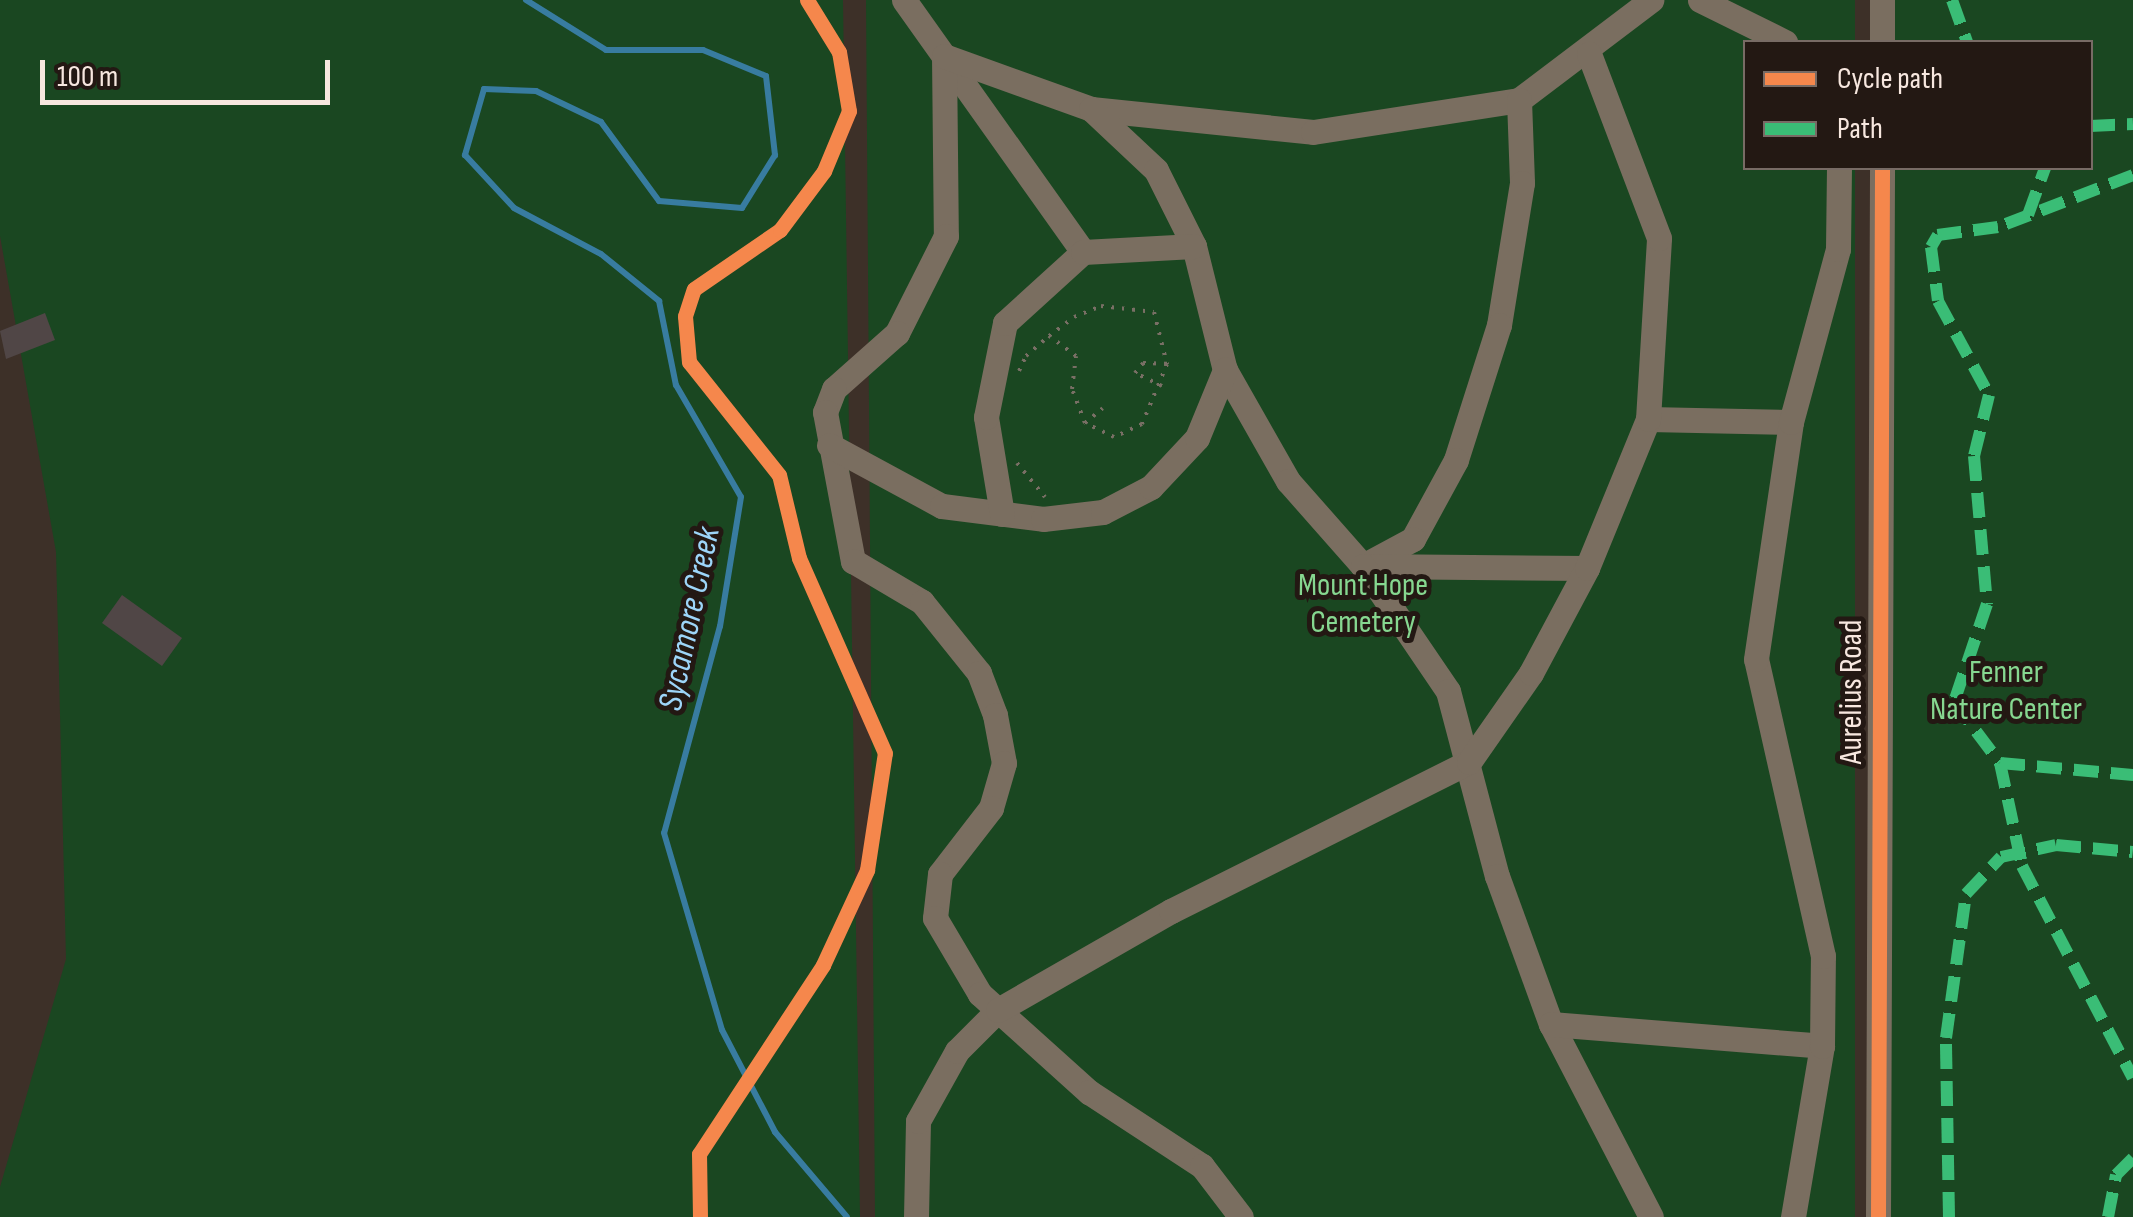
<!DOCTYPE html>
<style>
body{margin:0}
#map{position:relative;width:2133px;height:1217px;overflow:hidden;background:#3d3028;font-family:"Sofia Sans Condensed",sans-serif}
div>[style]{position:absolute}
.green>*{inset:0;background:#1a4721}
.stream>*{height:6px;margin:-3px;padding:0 3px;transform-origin:3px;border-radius:3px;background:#387ca0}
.building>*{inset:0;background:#504646}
.path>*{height:4px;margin-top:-2px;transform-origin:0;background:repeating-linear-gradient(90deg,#796f65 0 2.5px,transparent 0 10.5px)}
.minor>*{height:25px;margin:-12.5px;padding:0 12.5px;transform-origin:12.5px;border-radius:12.5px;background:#7a6e60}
.quiet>*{height:12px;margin-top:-6px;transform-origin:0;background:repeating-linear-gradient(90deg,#3abd76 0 25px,transparent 0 37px)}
.cycleway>*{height:15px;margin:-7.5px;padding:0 7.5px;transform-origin:7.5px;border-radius:7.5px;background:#f5874c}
span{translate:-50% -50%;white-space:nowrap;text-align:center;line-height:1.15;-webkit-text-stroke:10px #231813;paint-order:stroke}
.park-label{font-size:32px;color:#86d790}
.street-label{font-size:32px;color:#f7e7df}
.water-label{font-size:35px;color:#9dd5f9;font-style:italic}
.legend{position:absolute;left:1743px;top:40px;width:350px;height:130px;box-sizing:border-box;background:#231813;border:2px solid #786b65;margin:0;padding:12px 18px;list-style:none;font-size:30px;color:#f7e7df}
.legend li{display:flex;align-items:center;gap:20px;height:50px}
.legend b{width:50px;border:2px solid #786b65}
.scale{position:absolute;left:40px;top:60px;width:290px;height:45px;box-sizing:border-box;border:5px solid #f7e7df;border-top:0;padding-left:12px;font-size:30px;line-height:35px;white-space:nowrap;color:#f7e7df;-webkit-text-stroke:8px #231813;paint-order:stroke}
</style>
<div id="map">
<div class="green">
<div style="clip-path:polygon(0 0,843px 0,860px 1217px,0 1217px,0 1187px,66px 959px,56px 552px,0 236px)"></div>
<div style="clip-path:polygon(866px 0,1855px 0,1855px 42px,1746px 42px,1746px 168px,1855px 168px,1855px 1217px,875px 1217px)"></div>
<div style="clip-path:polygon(1882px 0,2133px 0,2133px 1217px,1878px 1217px,1882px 168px,2090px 168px,2090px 42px,1882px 42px)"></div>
</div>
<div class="stream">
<div style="left:526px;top:0;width:94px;rotate:32deg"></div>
<div style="left:606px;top:50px;width:97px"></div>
<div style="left:703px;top:50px;width:68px;rotate:22.4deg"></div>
<div style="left:766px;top:76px;width:80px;rotate:83.5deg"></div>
<div style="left:775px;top:155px;width:62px;rotate:121.9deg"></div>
<div style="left:742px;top:208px;width:83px;rotate:-175.2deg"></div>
<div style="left:659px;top:201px;width:98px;rotate:-126.3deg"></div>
<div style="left:601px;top:122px;width:72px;rotate:-154.5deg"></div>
<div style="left:536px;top:91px;width:52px;rotate:-177.8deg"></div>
<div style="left:484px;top:89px;width:69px;rotate:106.1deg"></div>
<div style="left:465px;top:155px;width:72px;rotate:47.2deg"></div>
<div style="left:514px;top:208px;width:98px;rotate:27.9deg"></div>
<div style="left:601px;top:254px;width:75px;rotate:39deg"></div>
<div style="left:659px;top:301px;width:86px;rotate:78.6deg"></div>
<div style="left:676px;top:385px;width:129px;rotate:59.9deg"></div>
<div style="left:741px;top:497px;width:131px;rotate:99.2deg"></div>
<div style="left:720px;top:626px;width:214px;rotate:105.1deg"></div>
<div style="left:664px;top:833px;width:205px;rotate:73.6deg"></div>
<div style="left:722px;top:1030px;width:115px;rotate:62.5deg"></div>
<div style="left:775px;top:1132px;width:111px;rotate:49.7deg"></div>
</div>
<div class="building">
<div style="clip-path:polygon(45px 313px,55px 340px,6px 359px,0 331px)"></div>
<div style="clip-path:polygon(122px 595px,182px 638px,162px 666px,102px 623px)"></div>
</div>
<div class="path">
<div style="left:1019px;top:371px;width:17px;rotate:-65deg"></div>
<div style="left:1026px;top:356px;width:30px;rotate:-41deg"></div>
<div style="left:1049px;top:336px;width:31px;rotate:-37deg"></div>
<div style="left:1074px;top:317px;width:29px;rotate:-22deg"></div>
<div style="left:1101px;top:306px;width:53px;rotate:6.5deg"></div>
<div style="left:1154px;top:312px;width:54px;rotate:76deg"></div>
<div style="left:1167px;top:364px;width:65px;rotate:112.6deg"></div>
<div style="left:1142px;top:424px;width:31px;rotate:155deg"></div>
<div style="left:1114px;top:437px;width:32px;rotate:-154deg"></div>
<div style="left:1085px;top:423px;width:36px;rotate:-111deg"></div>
<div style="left:1072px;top:389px;width:33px;rotate:-83deg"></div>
<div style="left:1076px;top:356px;width:34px;rotate:-143deg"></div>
<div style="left:1162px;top:386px;width:30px;rotate:-154deg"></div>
<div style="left:1135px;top:373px;width:13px;rotate:-51deg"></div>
<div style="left:1143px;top:363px;width:24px;rotate:2deg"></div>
<div style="left:1085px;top:423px;width:23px;rotate:-40deg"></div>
<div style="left:1017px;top:463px;width:44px;rotate:50.5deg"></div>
</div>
<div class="minor">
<div style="left:904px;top:0;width:309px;rotate:54.6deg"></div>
<div style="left:1700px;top:0;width:95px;rotate:26.3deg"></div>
<div style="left:1882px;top:42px;width:42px;rotate:-90deg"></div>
<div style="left:944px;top:56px;width:180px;rotate:89.4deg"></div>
<div style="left:946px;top:236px;width:109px;rotate:116.8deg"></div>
<div style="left:897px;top:333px;width:84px;rotate:138.4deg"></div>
<div style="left:834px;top:389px;width:25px;rotate:111deg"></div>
<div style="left:825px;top:412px;width:152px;rotate:79.4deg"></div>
<div style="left:853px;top:561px;width:80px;rotate:30.7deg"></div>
<div style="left:922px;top:602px;width:91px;rotate:51.2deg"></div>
<div style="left:979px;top:673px;width:45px;rotate:69.1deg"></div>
<div style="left:995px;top:715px;width:49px;rotate:79.4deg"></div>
<div style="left:1004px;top:763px;width:47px;rotate:106.1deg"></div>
<div style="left:991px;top:808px;width:83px;rotate:127.7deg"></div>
<div style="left:940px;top:874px;width:44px;rotate:96.5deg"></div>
<div style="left:935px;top:918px;width:88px;rotate:59.4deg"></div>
<div style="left:980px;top:994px;width:147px;rotate:42deg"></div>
<div style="left:1089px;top:1092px;width:135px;rotate:33.2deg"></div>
<div style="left:1202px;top:1166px;width:64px;rotate:52.6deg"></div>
<div style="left:944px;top:56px;width:156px;rotate:19.8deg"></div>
<div style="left:1091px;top:109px;width:223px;rotate:5.9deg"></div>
<div style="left:1313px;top:132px;width:208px;rotate:-8.8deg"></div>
<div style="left:1519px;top:100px;width:166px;rotate:-37.1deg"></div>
<div style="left:1519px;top:100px;width:83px;rotate:87.9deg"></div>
<div style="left:1522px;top:183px;width:144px;rotate:99.2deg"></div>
<div style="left:1499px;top:325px;width:142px;rotate:107.7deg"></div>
<div style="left:1456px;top:460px;width:90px;rotate:118.6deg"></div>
<div style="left:1413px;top:539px;width:57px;rotate:151.6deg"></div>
<div style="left:1363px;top:566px;width:224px;rotate:0.5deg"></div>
<div style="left:1091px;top:109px;width:89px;rotate:43.2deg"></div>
<div style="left:1156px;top:170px;width:85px;rotate:63.4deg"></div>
<div style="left:1194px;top:246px;width:128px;rotate:76deg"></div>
<div style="left:1225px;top:370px;width:128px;rotate:60.4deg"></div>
<div style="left:1288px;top:481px;width:113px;rotate:48.6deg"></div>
<div style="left:1363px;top:566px;width:151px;rotate:55.8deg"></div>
<div style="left:1448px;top:691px;width:191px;rotate:75.2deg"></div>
<div style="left:1497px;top:876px;width:158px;rotate:70deg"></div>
<div style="left:1551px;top:1024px;width:217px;rotate:62.6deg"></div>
<div style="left:1648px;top:419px;width:143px;rotate:1.2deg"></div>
<div style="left:829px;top:445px;width:128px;rotate:28.4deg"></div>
<div style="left:942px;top:506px;width:102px;rotate:7.3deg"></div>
<div style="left:1043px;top:519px;width:60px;rotate:-6.7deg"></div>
<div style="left:1103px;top:512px;width:54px;rotate:-27.5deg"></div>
<div style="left:1151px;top:487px;width:67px;rotate:-46.8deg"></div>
<div style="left:1197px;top:438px;width:74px;rotate:-67.6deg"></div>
<div style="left:1002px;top:514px;width:98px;rotate:-99.4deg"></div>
<div style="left:986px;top:417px;width:96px;rotate:-78.6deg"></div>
<div style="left:1005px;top:323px;width:105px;rotate:-42.3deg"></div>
<div style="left:1083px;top:252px;width:111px;rotate:-3.1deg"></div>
<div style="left:1551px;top:1024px;width:272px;rotate:4.6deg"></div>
<div style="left:916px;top:1217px;width:96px;rotate:-88.8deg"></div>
<div style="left:918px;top:1121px;width:80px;rotate:-60.9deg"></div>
<div style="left:957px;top:1051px;width:58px;rotate:-45deg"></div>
<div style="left:998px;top:1010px;width:199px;rotate:-29.8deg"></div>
<div style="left:1171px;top:911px;width:333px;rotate:-26.6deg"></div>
<div style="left:1469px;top:762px;width:108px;rotate:-55.1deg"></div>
<div style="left:1531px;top:673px;width:119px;rotate:-61.9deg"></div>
<div style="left:1587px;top:568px;width:161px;rotate:-67.7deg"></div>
<div style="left:1648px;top:419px;width:181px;rotate:-86.5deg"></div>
<div style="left:1659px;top:238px;width:197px;rotate:-110.8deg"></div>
<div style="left:1793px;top:1217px;width:173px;rotate:-80.4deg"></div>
<div style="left:1822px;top:1046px;width:90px;rotate:-89.4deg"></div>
<div style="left:1823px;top:956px;width:304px;rotate:-102.7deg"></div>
<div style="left:1756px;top:659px;width:240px;rotate:-81.6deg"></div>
<div style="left:1791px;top:422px;width:179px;rotate:-74.8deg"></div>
<div style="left:1838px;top:249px;width:81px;rotate:-89.3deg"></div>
<div style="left:1878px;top:1217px;width:1049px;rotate:-89.78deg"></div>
</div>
<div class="quiet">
<div style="left:1952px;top:0;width:45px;rotate:70.3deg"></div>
<div style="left:2090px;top:126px;width:43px;rotate:-2.7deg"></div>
<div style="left:2133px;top:175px;width:145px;rotate:158.9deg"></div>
<div style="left:1998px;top:227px;width:61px;rotate:172.4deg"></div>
<div style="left:1938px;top:235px;width:14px;rotate:120deg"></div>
<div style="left:1931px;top:247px;width:54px;rotate:82.6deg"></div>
<div style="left:1938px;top:301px;width:107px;rotate:61.5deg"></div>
<div style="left:1989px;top:395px;width:63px;rotate:103.8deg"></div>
<div style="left:1974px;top:456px;width:149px;rotate:85deg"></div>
<div style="left:1987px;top:604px;width:103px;rotate:108.6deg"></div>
<div style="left:1954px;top:702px;width:76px;rotate:53deg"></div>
<div style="left:2000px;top:763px;width:134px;rotate:5.2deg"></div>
<div style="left:2028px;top:215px;width:50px;rotate:-70.1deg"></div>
<div style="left:2000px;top:763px;width:105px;rotate:77.9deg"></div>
<div style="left:2022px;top:866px;width:239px;rotate:62.4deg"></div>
<div style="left:1949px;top:1217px;width:179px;rotate:-91deg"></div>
<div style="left:1946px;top:1038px;width:145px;rotate:-82.1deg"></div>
<div style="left:1966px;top:894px;width:51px;rotate:-46.6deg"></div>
<div style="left:2001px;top:857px;width:56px;rotate:-12.3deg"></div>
<div style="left:2056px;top:845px;width:77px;rotate:5.2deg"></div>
<div style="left:2108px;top:1217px;width:43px;rotate:-79.2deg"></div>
<div style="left:2116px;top:1175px;width:24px;rotate:-45deg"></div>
</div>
<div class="cycleway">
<div style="left:700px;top:1217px;width:63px;rotate:-90.9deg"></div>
<div style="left:699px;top:1154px;width:226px;rotate:-56.7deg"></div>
<div style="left:823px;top:965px;width:105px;rotate:-65.1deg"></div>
<div style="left:867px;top:870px;width:118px;rotate:-81.3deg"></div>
<div style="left:885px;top:753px;width:213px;rotate:-113.8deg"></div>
<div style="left:799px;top:558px;width:85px;rotate:-103.5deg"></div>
<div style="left:779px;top:475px;width:144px;rotate:-128.5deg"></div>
<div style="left:689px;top:362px;width:46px;rotate:-95deg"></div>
<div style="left:685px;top:316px;width:28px;rotate:-72deg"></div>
<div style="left:694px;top:289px;width:104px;rotate:-34.5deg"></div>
<div style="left:780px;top:230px;width:74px;rotate:-53.3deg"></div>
<div style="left:824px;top:171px;width:65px;rotate:-67.4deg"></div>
<div style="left:849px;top:111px;width:60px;rotate:-99.6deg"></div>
<div style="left:839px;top:52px;width:61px;rotate:-121.6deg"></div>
<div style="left:1878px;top:1217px;width:1049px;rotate:-89.78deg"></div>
</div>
<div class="park-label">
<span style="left:1363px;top:605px">Mount Hope<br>Cemetery</span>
<span style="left:2006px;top:692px">Fenner<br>Nature Center</span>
</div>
<div class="street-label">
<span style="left:1852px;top:692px;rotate:-90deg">Aurelius Road</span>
</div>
<div class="water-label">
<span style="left:690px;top:619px;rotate:-78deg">Sycamore Creek</span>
</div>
<ul class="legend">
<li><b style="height:12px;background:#f5874c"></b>Cycle path</li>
<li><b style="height:12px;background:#3abd76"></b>Path</li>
</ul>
<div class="scale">100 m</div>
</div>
